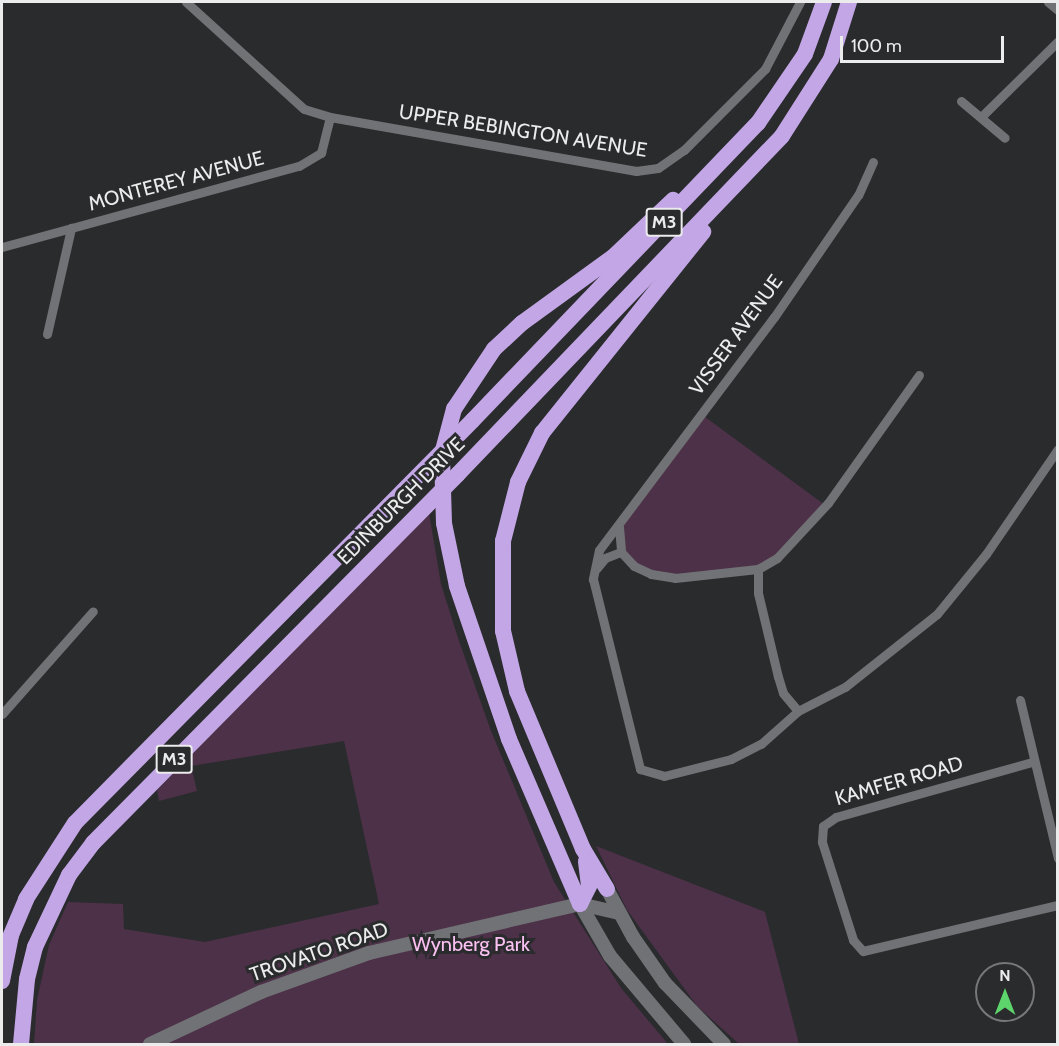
<!DOCTYPE html>
<style>
body{margin:0}
#map{position:relative;width:1059px;height:1046px;overflow:hidden;background:#2a2b2d;font-family:Cabin,sans-serif}
div>[style]{position:absolute}
.green>*{inset:0;background:#4c3148}
.street>*{height:9px;margin:-4.5px;padding:0 4.5px;transform-origin:4.5px;border-radius:4.5px;background:#717275}
.secondary>*{height:14px;margin:-7px;padding:0 7px;transform-origin:7px;border-radius:7px;background:#717275}
.highway>*{height:16px;margin:-8px;padding:0 8px;transform-origin:8px;border-radius:8px;background:#c3a6e6}
span{translate:-50% -50%;white-space:nowrap;text-align:center;line-height:1.15;-webkit-text-stroke:6px #2a2b2d;paint-order:stroke}
.shield-label span{padding:2px 4px;background:#2a2b2d;border:2px solid;border-radius:4px;-webkit-text-stroke-width:0}
.shield-label{font-size:18px;color:#ececed;font-weight:700}
.street-label{font-size:20px;color:#ececed}
.park-label{font-size:20px;color:#fcc1f3}
.frame{position:absolute;inset:0;border:3px solid #ececed;pointer-events:none}
.north{position:absolute;left:975px;top:962px;width:60px;height:60px;box-sizing:border-box;background:#2a2b2d;border:2px solid #78787a;border-radius:50%;rotate:0deg;font-size:16px;font-weight:700;line-height:24px;text-align:center;color:#ececed}
.north::after{content:'';display:block;margin:auto;width:21px;height:27px;background:#5ed56c;clip-path:polygon(50% 0,100% 100%,50% 72%,0 100%)}
.scale{position:absolute;left:840px;top:36px;width:164px;height:27px;box-sizing:border-box;border:3px solid #ececed;border-top:0;padding-left:8px;font-size:18px;line-height:21px;white-space:nowrap;color:#ececed;-webkit-text-stroke:4px #2a2b2d;paint-order:stroke}
</style>
<div id="map">
<div class="green">
<div style="clip-path:polygon(701px 414px,825px 505px,758px 573px,658px 575px,625px 557px,621px 524px)"></div>
<div style="clip-path:polygon(429px 513px,441px 584px,458px 638px,491px 731px,554px 882px,621px 988px,668px 1044px,34px 1044px,37px 1000px,49px 945px,68px 902px,123px 904px,124px 929px,205px 942px,379px 904px,344px 741px,191px 766px,197px 791px,159px 801px,157px 790px)"></div>
<div style="clip-path:polygon(596px 846px,765px 912px,799px 1044px,739px 1044px,697px 1006px,627px 910px)"></div>
</div>
<div class="street">
<div style="left:186px;top:2px;width:159px;rotate:42.2deg"></div>
<div style="left:304px;top:109px;width:27px;rotate:17deg"></div>
<div style="left:330px;top:117px;width:311px;rotate:10deg"></div>
<div style="left:636px;top:171px;width:22px;rotate:-8deg"></div>
<div style="left:658px;top:168px;width:32px;rotate:-35deg"></div>
<div style="left:684px;top:150px;width:115px;rotate:-45deg"></div>
<div style="left:765px;top:69px;width:76px;rotate:-62.4deg"></div>
<div style="left:1048px;top:2px;width:13px;rotate:39deg"></div>
<div style="left:961px;top:101px;width:57px;rotate:40.1deg"></div>
<div style="left:981px;top:117px;width:108px;rotate:-44.6deg"></div>
<div style="left:873px;top:162px;width:36px;rotate:114deg"></div>
<div style="left:858px;top:195px;width:148px;rotate:124.5deg"></div>
<div style="left:774px;top:317px;width:291px;rotate:126.9deg"></div>
<div style="left:599px;top:550px;width:30px;rotate:102deg"></div>
<div style="left:593px;top:579px;width:196px;rotate:76.1deg"></div>
<div style="left:640px;top:769px;width:25px;rotate:16deg"></div>
<div style="left:664px;top:776px;width:69px;rotate:-14.2deg"></div>
<div style="left:731px;top:759px;width:34px;rotate:-27deg"></div>
<div style="left:761px;top:744px;width:50px;rotate:-41.7deg"></div>
<div style="left:798px;top:711px;width:53px;rotate:-27.1deg"></div>
<div style="left:845px;top:687px;width:117px;rotate:-38.4deg"></div>
<div style="left:937px;top:614px;width:77px;rotate:-50.8deg"></div>
<div style="left:986px;top:554px;width:127px;rotate:-55.6deg"></div>
<div style="left:2px;top:247px;width:308px;rotate:-15.3deg"></div>
<div style="left:299px;top:166px;width:26px;rotate:-31deg"></div>
<div style="left:321px;top:153px;width:37px;rotate:-76deg"></div>
<div style="left:47px;top:334px;width:109px;rotate:-77.2deg"></div>
<div style="left:619px;top:527px;width:25px;rotate:85deg"></div>
<div style="left:621px;top:552px;width:19px;rotate:47deg"></div>
<div style="left:634px;top:566px;width:19px;rotate:25deg"></div>
<div style="left:651px;top:574px;width:24px;rotate:9deg"></div>
<div style="left:675px;top:578px;width:83px;rotate:-6.2deg"></div>
<div style="left:597px;top:568px;width:13px;rotate:-51deg"></div>
<div style="left:605px;top:558px;width:17px;rotate:-21deg"></div>
<div style="left:1020px;top:700px;width:163px;rotate:76.5deg"></div>
<div style="left:798px;top:711px;width:23px;rotate:-130deg"></div>
<div style="left:783px;top:693px;width:17px;rotate:-107deg"></div>
<div style="left:778px;top:677px;width:86px;rotate:-103.4deg"></div>
<div style="left:758px;top:593px;width:24px;rotate:-90deg"></div>
<div style="left:758px;top:569px;width:22px;rotate:-30deg"></div>
<div style="left:777px;top:558px;width:75px;rotate:-47.2deg"></div>
<div style="left:828px;top:503px;width:157px;rotate:-54.6deg"></div>
<div style="left:2px;top:714px;width:137px;rotate:-48.5deg"></div>
<div style="left:1032px;top:762px;width:204px;rotate:164.3deg"></div>
<div style="left:836px;top:817px;width:16px;rotate:145deg"></div>
<div style="left:823px;top:826px;width:16px;rotate:94deg"></div>
<div style="left:822px;top:842px;width:103px;rotate:72.4deg"></div>
<div style="left:853px;top:940px;width:15px;rotate:48deg"></div>
<div style="left:863px;top:951px;width:200px;rotate:-13.3deg"></div>
</div>
<div class="secondary">
<div style="left:607px;top:889px;width:55px;rotate:61.6deg"></div>
<div style="left:633px;top:937px;width:56px;rotate:55.2deg"></div>
<div style="left:665px;top:983px;width:85px;rotate:46deg"></div>
<div style="left:580px;top:904px;width:60px;rotate:60deg"></div>
<div style="left:610px;top:956px;width:115px;rotate:49.9deg"></div>
<div style="left:580px;top:904px;width:40px;rotate:13deg"></div>
<div style="left:150px;top:1044px;width:123px;rotate:-25.1deg"></div>
<div style="left:261px;top:992px;width:115px;rotate:-19.9deg"></div>
<div style="left:369px;top:953px;width:217px;rotate:-13.1deg"></div>
</div>
<div class="highway">
<div style="left:607px;top:889px;width:47px;rotate:-121deg"></div>
<div style="left:583px;top:849px;width:171px;rotate:-112.7deg"></div>
<div style="left:517px;top:691px;width:62px;rotate:-103.1deg"></div>
<div style="left:503px;top:631px;width:90px;rotate:-90deg"></div>
<div style="left:503px;top:541px;width:61px;rotate:-75.7deg"></div>
<div style="left:518px;top:482px;width:55px;rotate:-63.9deg"></div>
<div style="left:542px;top:433px;width:258px;rotate:-51.3deg"></div>
<div style="left:580px;top:904px;width:180px;rotate:-113.3deg"></div>
<div style="left:509px;top:739px;width:162px;rotate:-108.8deg"></div>
<div style="left:457px;top:586px;width:64px;rotate:-101.7deg"></div>
<div style="left:444px;top:523px;width:69px;rotate:-91.7deg"></div>
<div style="left:442px;top:454px;width:47px;rotate:-75.1deg"></div>
<div style="left:454px;top:409px;width:72px;rotate:-56.3deg"></div>
<div style="left:494px;top:349px;width:38px;rotate:-43deg"></div>
<div style="left:522px;top:323px;width:112px;rotate:-36deg"></div>
<div style="left:613px;top:257px;width:83px;rotate:-43.5deg"></div>
<div style="left:580px;top:904px;width:20px;rotate:-63deg"></div>
<div style="left:589px;top:886px;width:25px;rotate:-97deg"></div>
<div style="left:2px;top:981px;width:47px;rotate:-78.9deg"></div>
<div style="left:11px;top:935px;width:39px;rotate:-67deg"></div>
<div style="left:26px;top:899px;width:90px;rotate:-57.2deg"></div>
<div style="left:75px;top:823px;width:566px;rotate:-45.36deg"></div>
<div style="left:473px;top:420px;width:412px;rotate:-46.2deg"></div>
<div style="left:758px;top:123px;width:83px;rotate:-55.7deg"></div>
<div style="left:805px;top:54px;width:55px;rotate:-69.9deg"></div>
<div style="left:21px;top:1044px;width:65px;rotate:-84.7deg"></div>
<div style="left:27px;top:979px;width:33px;rotate:-76deg"></div>
<div style="left:35px;top:947px;width:80px;rotate:-64.7deg"></div>
<div style="left:69px;top:875px;width:40px;rotate:-53deg"></div>
<div style="left:93px;top:843px;width:519px;rotate:-45.31deg"></div>
<div style="left:458px;top:474px;width:468px;rotate:-46.2deg"></div>
<div style="left:782px;top:136px;width:91px;rotate:-57.5deg"></div>
<div style="left:831px;top:59px;width:60px;rotate:-72.5deg"></div>
</div>
<div class="shield-label">
<span style="left:664px;top:222px">M3</span>
<span style="left:174px;top:759px">M3</span>
</div>
<div class="street-label">
<span style="left:523px;top:131px;rotate:9deg">UPPER BEBINGTON AVENUE</span>
<span style="left:176px;top:181px;rotate:-15deg">MONTEREY AVENUE</span>
<span style="left:736px;top:335px;rotate:-54deg">VISSER AVENUE</span>
<span style="left:401px;top:501px;rotate:-45deg">EDINBURGH DRIVE</span>
<span style="left:899px;top:781px;rotate:-16deg">KAMFER ROAD</span>
<span style="left:319px;top:952px;rotate:-19deg">TROVATO ROAD</span>
</div>
<div class="park-label">
<span style="left:471px;top:944px">Wynberg Park</span>
</div>
<div class="frame"></div>
<div class="north">N</div>
<div class="scale">100 m</div>
</div>
